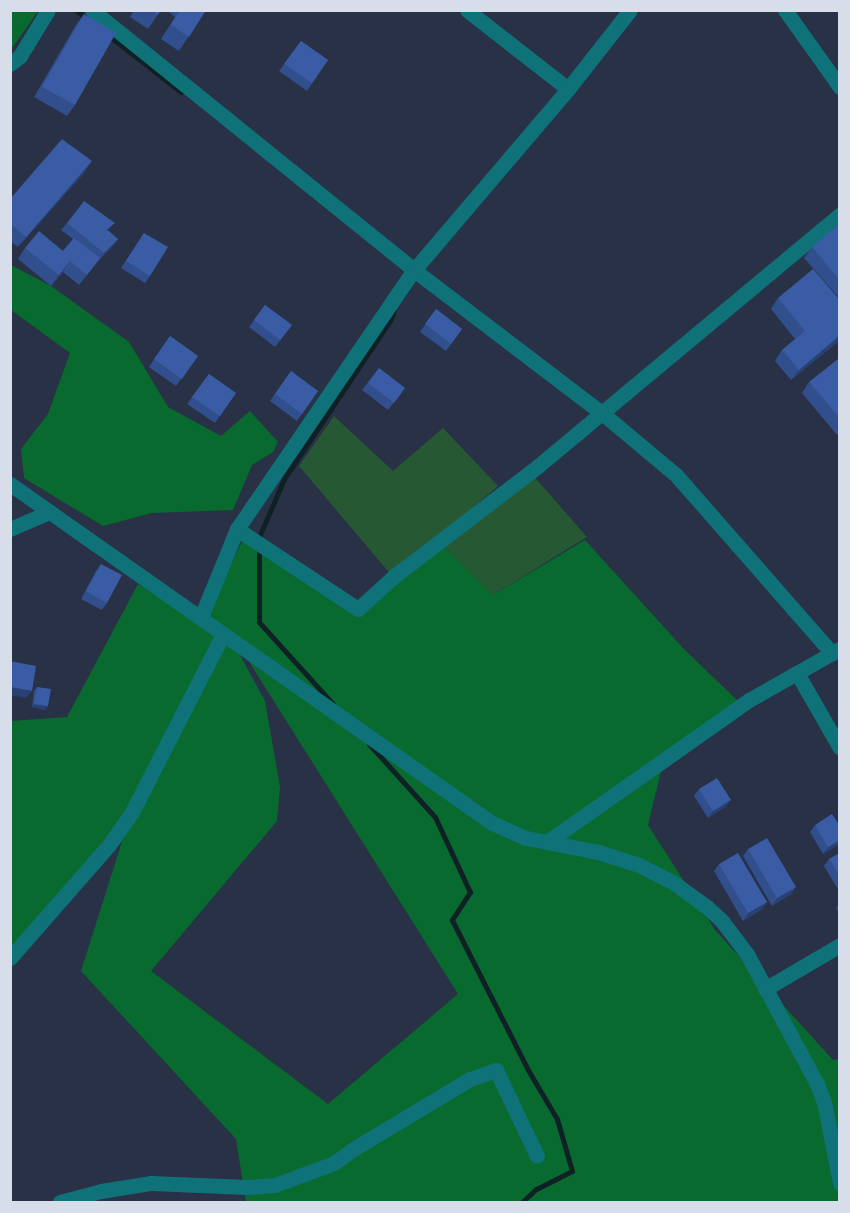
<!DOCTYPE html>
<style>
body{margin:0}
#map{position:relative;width:850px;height:1213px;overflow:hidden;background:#283145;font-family:Arial,sans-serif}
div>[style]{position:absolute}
.green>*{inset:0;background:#265933}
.forest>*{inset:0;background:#086a2f}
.stream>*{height:5px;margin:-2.5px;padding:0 2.5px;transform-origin:2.5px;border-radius:2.5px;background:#102126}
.minor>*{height:15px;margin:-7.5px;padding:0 7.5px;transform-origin:7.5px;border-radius:7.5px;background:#0f7278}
.wall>*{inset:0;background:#324f8d}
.shaded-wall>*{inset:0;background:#294073}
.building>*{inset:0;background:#3a5ca4}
span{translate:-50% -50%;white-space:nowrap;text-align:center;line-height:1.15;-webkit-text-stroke:4.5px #283145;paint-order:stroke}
.frame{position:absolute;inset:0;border:12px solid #d7deea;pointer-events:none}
</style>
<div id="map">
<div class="green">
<div style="clip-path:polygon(334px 416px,393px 471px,443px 428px,498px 486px,393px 577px,299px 466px)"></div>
<div style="clip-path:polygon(530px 472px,587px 537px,493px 595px,441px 543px)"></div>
</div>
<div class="forest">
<div style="clip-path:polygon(11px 10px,38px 11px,11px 50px,10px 11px)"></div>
<div style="clip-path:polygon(11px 265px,51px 286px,129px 342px,168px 407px,221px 436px,250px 411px,278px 442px,273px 452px,252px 465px,233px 510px,152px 513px,103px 526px,24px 478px,21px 449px,48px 414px,70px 353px,11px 310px)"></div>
<div style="clip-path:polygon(244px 537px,359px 614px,441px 543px,493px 595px,585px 540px,683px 648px,742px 705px,665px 755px,648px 825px,715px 930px,833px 1060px,839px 1059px,839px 1202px,246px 1202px,236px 1139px,81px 971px,131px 813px,11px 948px,11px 721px,67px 717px,138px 584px,234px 644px,265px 701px,280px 787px,277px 821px,151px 971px,328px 1104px,458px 994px,233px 636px,208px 614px)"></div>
</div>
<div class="stream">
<div style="left:76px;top:10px;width:13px;rotate:39deg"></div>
<div style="left:108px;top:35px;width:93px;rotate:38deg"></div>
<div style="left:333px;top:704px;width:110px;rotate:-132.1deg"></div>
<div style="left:259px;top:622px;width:85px;rotate:-90deg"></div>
<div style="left:259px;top:537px;width:63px;rotate:-66.7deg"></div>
<div style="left:284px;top:479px;width:192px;rotate:-56.2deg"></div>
<div style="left:391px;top:319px;width:10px;rotate:-73deg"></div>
<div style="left:369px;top:744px;width:98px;rotate:47.9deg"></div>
<div style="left:435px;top:817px;width:83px;rotate:65deg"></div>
<div style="left:470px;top:892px;width:33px;rotate:123deg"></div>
<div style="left:452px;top:920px;width:168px;rotate:63.1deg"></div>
<div style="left:528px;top:1070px;width:57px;rotate:59.4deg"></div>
<div style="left:557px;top:1119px;width:54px;rotate:73.9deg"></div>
<div style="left:572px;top:1171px;width:40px;rotate:153.4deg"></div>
<div style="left:536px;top:1189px;width:19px;rotate:137deg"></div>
</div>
<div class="minor">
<div style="left:92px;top:10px;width:414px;rotate:38.9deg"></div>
<div style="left:414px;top:270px;width:236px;rotate:37.3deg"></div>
<div style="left:602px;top:413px;width:97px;rotate:40deg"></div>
<div style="left:676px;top:475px;width:237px;rotate:48.8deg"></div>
<div style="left:467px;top:10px;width:128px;rotate:38deg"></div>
<div style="left:785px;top:10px;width:95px;rotate:54.5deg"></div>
<div style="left:10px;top:64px;width:13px;rotate:-39deg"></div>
<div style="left:20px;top:56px;width:54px;rotate:-58.7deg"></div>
<div style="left:10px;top:484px;width:589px;rotate:35.12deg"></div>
<div style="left:492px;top:823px;width:37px;rotate:24deg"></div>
<div style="left:526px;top:838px;width:73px;rotate:11deg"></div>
<div style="left:598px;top:852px;width:43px;rotate:17.6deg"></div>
<div style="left:639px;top:865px;width:39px;rotate:27deg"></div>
<div style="left:674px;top:883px;width:41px;rotate:36deg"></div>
<div style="left:707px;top:907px;width:21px;rotate:43deg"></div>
<div style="left:722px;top:921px;width:41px;rotate:52.9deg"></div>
<div style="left:747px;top:954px;width:148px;rotate:61.7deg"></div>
<div style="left:817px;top:1084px;width:19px;rotate:69deg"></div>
<div style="left:824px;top:1102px;width:83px;rotate:78.8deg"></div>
<div style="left:10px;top:529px;width:43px;rotate:-23.6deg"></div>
<div style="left:237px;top:529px;width:145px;rotate:33.5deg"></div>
<div style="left:358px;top:609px;width:47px;rotate:-42.4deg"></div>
<div style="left:393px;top:577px;width:183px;rotate:-37.4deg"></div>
<div style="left:538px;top:466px;width:393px;rotate:-39.8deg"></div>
<div style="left:201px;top:617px;width:95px;rotate:-67.8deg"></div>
<div style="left:237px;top:529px;width:314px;rotate:-55.7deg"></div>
<div style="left:414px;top:270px;width:238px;rotate:-49.6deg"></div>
<div style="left:568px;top:89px;width:100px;rotate:-51.9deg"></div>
<div style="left:797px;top:673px;width:86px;rotate:60.2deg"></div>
<div style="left:547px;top:842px;width:247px;rotate:-35.1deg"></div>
<div style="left:749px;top:700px;width:103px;rotate:-29.5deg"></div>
<div style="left:10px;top:958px;width:150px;rotate:-48.8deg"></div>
<div style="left:109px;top:845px;width:40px;rotate:-55.1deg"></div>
<div style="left:132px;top:812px;width:200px;rotate:-62.9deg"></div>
<div style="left:765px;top:989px;width:87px;rotate:-30.4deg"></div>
<div style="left:60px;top:1202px;width:42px;rotate:-15deg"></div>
<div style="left:101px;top:1191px;width:51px;rotate:-9.1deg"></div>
<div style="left:151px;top:1183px;width:96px;rotate:2.4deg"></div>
<div style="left:247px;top:1187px;width:28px;rotate:-4deg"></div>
<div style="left:275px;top:1185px;width:63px;rotate:-20.4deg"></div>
<div style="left:334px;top:1163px;width:26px;rotate:-36deg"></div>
<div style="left:355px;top:1148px;width:134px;rotate:-31deg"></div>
<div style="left:470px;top:1079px;width:28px;rotate:-19deg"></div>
<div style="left:496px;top:1070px;width:95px;rotate:64.5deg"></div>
</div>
<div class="wall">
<div style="clip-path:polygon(134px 10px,161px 10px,148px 29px,130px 17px)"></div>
<div style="clip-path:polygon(166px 10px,206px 10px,179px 51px,161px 39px,175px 17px)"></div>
<div style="clip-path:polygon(84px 14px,75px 105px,67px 116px,34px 97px,76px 25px)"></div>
<div style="clip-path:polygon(301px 41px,328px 60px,307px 91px,279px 71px)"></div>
<div style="clip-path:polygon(85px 172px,18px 247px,10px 241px,10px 199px)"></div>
<div style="clip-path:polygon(67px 223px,109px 231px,118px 239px,113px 246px,99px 260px,79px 285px,63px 272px,51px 286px,18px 259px,25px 248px,63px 251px,73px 239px,61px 230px)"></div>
<div style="clip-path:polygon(840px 223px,840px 299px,804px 258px,812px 247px)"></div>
<div style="clip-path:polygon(144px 233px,150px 276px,145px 283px,121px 268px)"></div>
<div style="clip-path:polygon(778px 298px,840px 340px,791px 380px,775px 361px,782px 350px,795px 339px,771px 309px)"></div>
<div style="clip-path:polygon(265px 305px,292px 325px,275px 347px,249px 327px)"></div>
<div style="clip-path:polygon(436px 309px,462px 329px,446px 351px,420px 332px)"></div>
<div style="clip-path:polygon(170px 336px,198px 356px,176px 386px,149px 367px)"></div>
<div style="clip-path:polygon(840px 361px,840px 432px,837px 435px,802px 393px,809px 382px)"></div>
<div style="clip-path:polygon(379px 368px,405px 388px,388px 410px,362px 390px)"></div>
<div style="clip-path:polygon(291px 371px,318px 391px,297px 421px,270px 401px)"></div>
<div style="clip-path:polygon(209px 374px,236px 393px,215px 423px,187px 404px)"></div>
<div style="clip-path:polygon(101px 564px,107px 603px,102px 610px,81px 599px,96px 571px)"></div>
<div style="clip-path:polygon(37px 687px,48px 706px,45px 710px,32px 707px,34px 691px)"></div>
<div style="clip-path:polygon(699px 789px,725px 807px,708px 818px,694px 796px)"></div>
<div style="clip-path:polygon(815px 825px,840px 826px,840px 844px,823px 854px,810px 832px)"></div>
<div style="clip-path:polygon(748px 849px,796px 887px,791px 894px,772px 906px,743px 856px)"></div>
<div style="clip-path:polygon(840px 853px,840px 886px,837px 888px,824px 866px,829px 859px)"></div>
<div style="clip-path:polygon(719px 864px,767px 902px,762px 909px,743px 921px,714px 871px)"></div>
<div style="clip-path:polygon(840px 903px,840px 915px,836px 908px)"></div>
</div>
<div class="shaded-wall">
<div style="clip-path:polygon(92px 161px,85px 172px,18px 247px,26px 237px)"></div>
<div style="clip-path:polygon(118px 239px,113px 246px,99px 260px,104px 253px)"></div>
<div style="clip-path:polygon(70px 261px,63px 272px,51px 286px,59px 275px)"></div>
<div style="clip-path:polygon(840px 335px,840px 340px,791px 380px,799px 370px)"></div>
<div style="clip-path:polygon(10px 687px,32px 691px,26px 698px,10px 695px)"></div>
<div style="clip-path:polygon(34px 704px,48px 706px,45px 710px,32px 707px)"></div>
<div style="clip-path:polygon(731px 800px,725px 807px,708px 818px,713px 811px)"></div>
<div style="clip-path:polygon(840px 840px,840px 844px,823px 854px,828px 847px)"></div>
<div style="clip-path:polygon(796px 887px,791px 894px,772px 906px,777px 898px)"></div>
<div style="clip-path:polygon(767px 902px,762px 909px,743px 921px,748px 913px)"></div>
</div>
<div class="building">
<div style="clip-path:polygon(152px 10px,161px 10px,158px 15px)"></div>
<div style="clip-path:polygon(180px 10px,206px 10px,189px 37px,171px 25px)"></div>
<div style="clip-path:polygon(84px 14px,116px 33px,75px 105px,42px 87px)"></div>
<div style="clip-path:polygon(301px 41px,328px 60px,312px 83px,284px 64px)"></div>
<div style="clip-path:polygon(62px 139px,92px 161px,26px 237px,10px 223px,10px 199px)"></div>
<div style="clip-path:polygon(84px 201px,115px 223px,107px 230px,118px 239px,104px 253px,67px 223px)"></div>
<div style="clip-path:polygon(840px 223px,840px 280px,812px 247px)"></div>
<div style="clip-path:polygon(39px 231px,63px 251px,74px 238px,100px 258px,87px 275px,70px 261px,59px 275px,25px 248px)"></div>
<div style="clip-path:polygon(144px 233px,168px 247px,150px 276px,126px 261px)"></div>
<div style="clip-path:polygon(813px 269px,840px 300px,840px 335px,799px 370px,782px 350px,805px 331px,778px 298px)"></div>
<div style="clip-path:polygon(265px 305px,292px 325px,280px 340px,254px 320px)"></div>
<div style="clip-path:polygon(436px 309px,462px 329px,451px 344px,425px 324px)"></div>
<div style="clip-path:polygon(170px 336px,198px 356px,182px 379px,154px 359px)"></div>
<div style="clip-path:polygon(838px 359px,840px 361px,840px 418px,809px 382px)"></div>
<div style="clip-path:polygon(379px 368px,405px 388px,394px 403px,368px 383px)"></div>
<div style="clip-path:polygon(291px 371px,318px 391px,302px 414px,275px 394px)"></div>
<div style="clip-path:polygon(209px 374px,236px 393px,220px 416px,192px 397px)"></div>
<div style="clip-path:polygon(101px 564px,122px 575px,107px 603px,86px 591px)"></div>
<div style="clip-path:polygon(10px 661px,36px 666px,32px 691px,10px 687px)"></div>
<div style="clip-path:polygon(37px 687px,51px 689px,48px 706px,34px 704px)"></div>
<div style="clip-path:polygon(717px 778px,731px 800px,713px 811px,699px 789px)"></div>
<div style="clip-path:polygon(832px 814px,840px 826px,840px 840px,828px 847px,815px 825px)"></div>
<div style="clip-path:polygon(767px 838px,796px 887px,777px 898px,748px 849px)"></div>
<div style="clip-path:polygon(738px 853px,767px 902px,748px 913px,719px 864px)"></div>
<div style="clip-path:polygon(840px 853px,840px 876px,829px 859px)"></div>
</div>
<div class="frame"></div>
</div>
